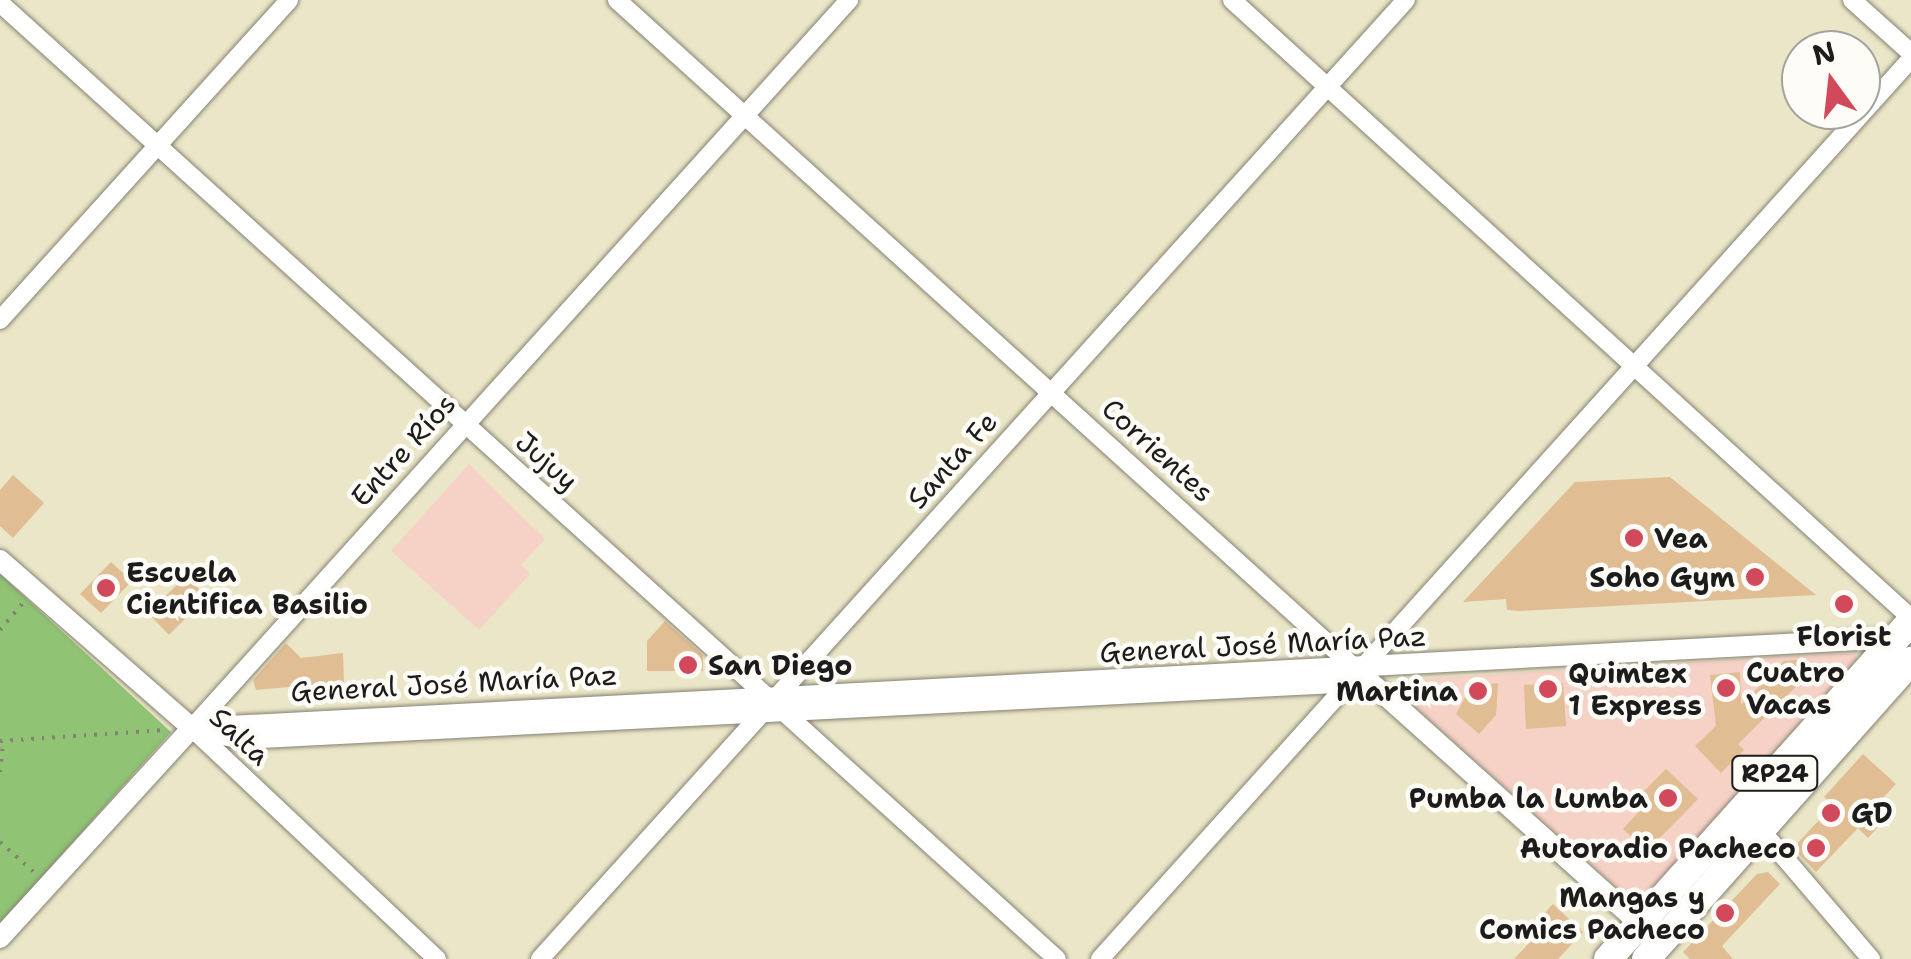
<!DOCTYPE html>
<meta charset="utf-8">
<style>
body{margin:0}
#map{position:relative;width:1911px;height:959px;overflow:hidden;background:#ebe6c8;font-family:"Shantell Sans",sans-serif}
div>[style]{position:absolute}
.built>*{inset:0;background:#f6d1c5}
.green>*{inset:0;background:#90c374}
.building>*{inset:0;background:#e0bd93}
.path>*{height:4px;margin-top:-2px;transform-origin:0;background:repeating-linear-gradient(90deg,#848172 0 2.5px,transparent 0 10.5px)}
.roads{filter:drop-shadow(0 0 2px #848172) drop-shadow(0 0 2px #848172)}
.minor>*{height:18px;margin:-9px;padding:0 9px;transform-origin:9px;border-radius:9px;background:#fff}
.tertiary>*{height:20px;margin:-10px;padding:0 10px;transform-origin:10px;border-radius:10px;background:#fff}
.primary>*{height:28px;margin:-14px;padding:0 14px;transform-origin:14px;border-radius:14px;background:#fff}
.dots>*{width:28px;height:28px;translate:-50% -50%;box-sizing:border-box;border:5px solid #fdfcf7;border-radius:50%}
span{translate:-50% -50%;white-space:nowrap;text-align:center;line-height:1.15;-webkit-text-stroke:9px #fdfcf7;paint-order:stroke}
.shield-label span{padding:2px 8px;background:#fdfcf7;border:2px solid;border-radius:8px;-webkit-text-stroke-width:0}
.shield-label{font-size:25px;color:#1c1c1c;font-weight:700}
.street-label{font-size:28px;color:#1c1c1c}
.poi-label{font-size:28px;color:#1c1c1c;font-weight:700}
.left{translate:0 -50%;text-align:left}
.right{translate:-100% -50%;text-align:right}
.north{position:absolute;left:1781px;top:30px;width:100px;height:100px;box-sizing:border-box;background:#fdfcf7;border:2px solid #a3a29f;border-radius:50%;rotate:345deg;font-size:28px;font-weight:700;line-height:40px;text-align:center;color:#1c1c1c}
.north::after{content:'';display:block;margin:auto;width:35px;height:45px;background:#d1495b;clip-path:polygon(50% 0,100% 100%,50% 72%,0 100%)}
</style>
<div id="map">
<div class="built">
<div style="clip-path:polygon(469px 464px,545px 539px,521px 565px,530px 574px,479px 630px,391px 551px)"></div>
<div style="clip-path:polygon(1837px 653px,1855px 654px,1857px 661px,1639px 907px,1403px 696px,1401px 680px)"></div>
</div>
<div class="green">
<div style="clip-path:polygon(0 574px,171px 732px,0 924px)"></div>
</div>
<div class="building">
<div style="clip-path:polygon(13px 475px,44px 503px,13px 538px,0 526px,0 490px)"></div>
<div style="clip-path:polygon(1670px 477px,1816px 595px,1519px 611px,1507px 610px,1506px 599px,1463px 602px,1575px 482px)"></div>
<div style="clip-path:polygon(111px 562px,132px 581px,101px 613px,80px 594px)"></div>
<div style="clip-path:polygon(186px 576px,207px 597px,169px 635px,148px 613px)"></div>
<div style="clip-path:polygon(665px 621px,703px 655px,703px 671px,647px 671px,647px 641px)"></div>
<div style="clip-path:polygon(286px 643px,301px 658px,343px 653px,344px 682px,256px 690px,253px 680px)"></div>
<div style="clip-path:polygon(1808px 659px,1810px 673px,1738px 744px,1744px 750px,1721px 773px,1695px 746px,1716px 726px,1710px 675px,1740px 672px,1741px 705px,1784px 661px)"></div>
<div style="clip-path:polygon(1498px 683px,1496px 715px,1479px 734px,1456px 714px,1471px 687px)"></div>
<div style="clip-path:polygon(1563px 683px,1566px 726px,1526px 729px,1524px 685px)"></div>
<div style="clip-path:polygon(1863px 754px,1896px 784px,1880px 801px,1892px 812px,1868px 838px,1858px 828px,1816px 872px,1793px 848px,1833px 805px,1824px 797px)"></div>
<div style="clip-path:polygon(1666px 769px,1698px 799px,1647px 851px,1623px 829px,1646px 804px,1638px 797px)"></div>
<div style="clip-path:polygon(1768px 872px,1780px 884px,1722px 946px,1733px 959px,1690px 959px,1683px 952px,1757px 874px)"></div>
<div style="clip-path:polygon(1553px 904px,1583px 932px,1558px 959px,1514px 959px,1534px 938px,1528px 931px)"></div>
</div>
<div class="path">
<div style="left:0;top:630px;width:35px;rotate:-50deg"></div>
<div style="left:0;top:741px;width:165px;rotate:-3.8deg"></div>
<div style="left:0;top:772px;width:30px;rotate:-84deg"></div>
<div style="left:0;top:842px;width:45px;rotate:41.4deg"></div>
</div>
<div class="roads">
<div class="minor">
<div style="left:617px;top:0;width:1000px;rotate:42.16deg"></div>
<div style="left:1232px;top:0;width:918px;rotate:42.31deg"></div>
<div style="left:1852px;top:0;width:79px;rotate:41.9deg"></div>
<div style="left:0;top:3px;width:1425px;rotate:42.13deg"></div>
<div style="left:0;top:320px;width:431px;rotate:-47.9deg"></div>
<div style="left:1760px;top:829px;width:171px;rotate:49.5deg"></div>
<div style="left:437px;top:959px;width:337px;rotate:-136.7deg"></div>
<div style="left:192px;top:728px;width:981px;rotate:-47.93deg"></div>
<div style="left:540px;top:959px;width:1292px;rotate:-47.92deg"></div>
<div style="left:1100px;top:959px;width:1211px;rotate:-47.98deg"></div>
</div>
<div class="tertiary">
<div style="left:0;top:560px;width:255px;rotate:41.2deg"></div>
<div style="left:192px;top:728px;width:51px;rotate:12.4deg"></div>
<div style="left:242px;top:739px;width:1116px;rotate:-2.93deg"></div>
<div style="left:1358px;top:671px;width:388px;rotate:41.9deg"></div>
<div style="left:192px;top:728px;width:1706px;rotate:-3.02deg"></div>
<div style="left:0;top:938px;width:285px;rotate:-47.6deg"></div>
</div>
<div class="primary">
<div style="left:1608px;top:959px;width:454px;rotate:-48.1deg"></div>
<div style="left:1646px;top:959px;width:399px;rotate:-48.4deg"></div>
</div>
</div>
<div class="dots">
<div style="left:1634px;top:538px;background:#d1495b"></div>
<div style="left:1755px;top:577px;background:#d1495b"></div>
<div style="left:106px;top:588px;background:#d1495b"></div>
<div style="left:1844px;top:604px;background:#d1495b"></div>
<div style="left:688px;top:665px;background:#d1495b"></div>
<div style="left:1726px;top:688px;background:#d1495b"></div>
<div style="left:1548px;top:689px;background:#d1495b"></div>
<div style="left:1478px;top:691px;background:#d1495b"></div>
<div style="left:1668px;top:798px;background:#d1495b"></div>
<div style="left:1831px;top:813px;background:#d1495b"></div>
<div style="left:1816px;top:848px;background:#d1495b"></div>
<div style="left:1725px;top:913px;background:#d1495b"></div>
</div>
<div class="shield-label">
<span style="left:1775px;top:773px">RP24</span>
</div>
<div class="street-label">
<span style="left:403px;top:450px;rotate:-48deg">Entre Ríos</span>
<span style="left:1158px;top:450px;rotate:42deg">Corrientes</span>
<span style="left:952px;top:460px;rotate:-48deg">Santa Fe</span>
<span style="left:547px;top:461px;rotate:42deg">Jujuy</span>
<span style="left:1263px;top:644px;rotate:-3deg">General José María Paz</span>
<span style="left:454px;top:683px;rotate:-3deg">General José María Paz</span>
<span style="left:240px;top:736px;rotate:43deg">Salta</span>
</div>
<div class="poi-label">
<span class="left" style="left:1654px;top:538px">Vea</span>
<span class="left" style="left:126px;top:588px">Escuela<br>Cientifica Basilio</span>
<span class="right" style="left:1735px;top:577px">Soho Gym</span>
<span style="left:1844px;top:636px">Florist</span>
<span class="left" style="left:708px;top:665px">San Diego</span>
<span class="left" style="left:1746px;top:688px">Cuatro<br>Vacas</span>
<span class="left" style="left:1568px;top:689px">Quimtex<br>1 Express</span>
<span class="right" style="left:1458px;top:691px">Martina</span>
<span class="right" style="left:1648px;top:798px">Pumba la Lumba</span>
<span class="left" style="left:1851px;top:813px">GD</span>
<span class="right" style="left:1796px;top:848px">Autoradio Pacheco</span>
<span class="right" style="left:1705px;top:913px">Mangas y<br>Comics Pacheco</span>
</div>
<div class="north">N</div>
</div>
